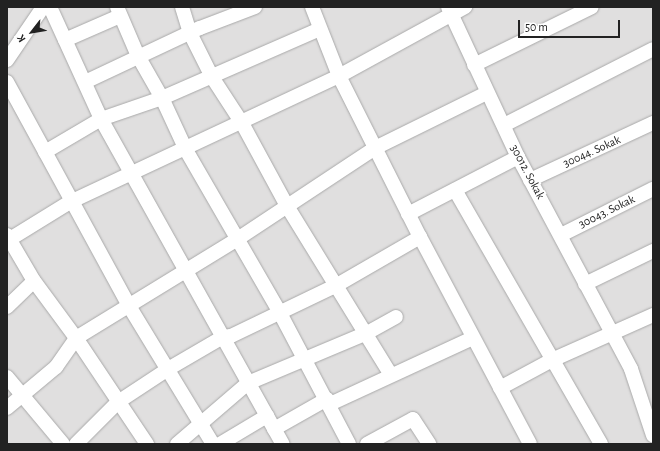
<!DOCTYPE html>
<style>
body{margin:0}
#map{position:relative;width:660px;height:451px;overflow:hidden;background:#f2efe9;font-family:"Alegreya Sans",sans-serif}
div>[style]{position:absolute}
.residential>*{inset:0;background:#e0dfdf}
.roads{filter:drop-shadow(0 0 1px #a9a9a9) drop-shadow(0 0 1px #a9a9a9)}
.street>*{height:14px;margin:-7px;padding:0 7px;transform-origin:7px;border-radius:7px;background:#fff}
span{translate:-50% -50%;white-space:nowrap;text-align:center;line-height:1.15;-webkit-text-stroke:3.5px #fff;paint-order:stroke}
.street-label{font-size:12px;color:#222}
.frame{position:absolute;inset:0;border:8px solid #222;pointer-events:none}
.north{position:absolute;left:12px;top:12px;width:40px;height:40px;-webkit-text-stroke:3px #fff;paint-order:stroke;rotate:239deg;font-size:11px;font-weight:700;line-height:16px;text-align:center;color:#222}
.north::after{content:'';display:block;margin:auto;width:14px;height:18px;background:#222;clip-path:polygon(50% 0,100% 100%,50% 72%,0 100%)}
.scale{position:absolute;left:518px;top:20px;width:102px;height:18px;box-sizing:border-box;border:2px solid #222;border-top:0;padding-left:5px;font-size:12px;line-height:14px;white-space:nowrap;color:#222;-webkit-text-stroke:3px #fff;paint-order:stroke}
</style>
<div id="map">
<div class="residential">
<div style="clip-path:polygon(7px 7px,653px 7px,653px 444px,7px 444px)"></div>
</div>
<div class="roads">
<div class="street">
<div style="left:50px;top:7px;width:123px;rotate:65.5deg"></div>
<div style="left:101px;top:119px;width:372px;rotate:60.8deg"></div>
<div style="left:117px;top:7px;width:53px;rotate:66.8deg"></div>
<div style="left:138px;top:56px;width:48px;rotate:60.3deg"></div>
<div style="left:162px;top:98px;width:57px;rotate:65.2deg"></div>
<div style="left:186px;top:150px;width:188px;rotate:60deg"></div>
<div style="left:280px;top:313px;width:148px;rotate:62.2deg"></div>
<div style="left:182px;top:7px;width:27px;rotate:73deg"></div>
<div style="left:190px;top:33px;width:49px;rotate:63.4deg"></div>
<div style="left:212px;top:77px;width:55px;rotate:56.9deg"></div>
<div style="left:242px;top:123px;width:94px;rotate:61.5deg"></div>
<div style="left:287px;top:206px;width:198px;rotate:58.4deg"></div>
<div style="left:312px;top:7px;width:74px;rotate:68.6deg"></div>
<div style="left:339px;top:76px;width:180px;rotate:63.3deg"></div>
<div style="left:420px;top:237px;width:234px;rotate:62deg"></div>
<div style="left:448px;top:7px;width:166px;rotate:65deg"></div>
<div style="left:518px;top:157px;width:240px;rotate:61.9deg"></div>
<div style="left:631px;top:369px;width:70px;rotate:71.6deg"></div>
<div style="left:65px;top:40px;width:60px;rotate:-23.6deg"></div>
<div style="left:7px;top:60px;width:64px;rotate:-55.8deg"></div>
<div style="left:474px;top:65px;width:131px;rotate:-26.2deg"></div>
<div style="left:7px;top:82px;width:255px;rotate:61.4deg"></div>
<div style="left:129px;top:306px;width:162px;rotate:58.7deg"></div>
<div style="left:85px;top:82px;width:127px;rotate:-25.2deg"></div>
<div style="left:200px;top:28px;width:59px;rotate:-20.9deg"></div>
<div style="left:504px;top:125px;width:167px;rotate:-27deg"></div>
<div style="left:45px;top:152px;width:65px;rotate:-30.5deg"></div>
<div style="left:101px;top:119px;width:65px;rotate:-19deg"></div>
<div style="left:162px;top:98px;width:172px;rotate:-23.6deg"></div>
<div style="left:530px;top:180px;width:136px;rotate:-24.9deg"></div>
<div style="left:455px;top:190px;width:293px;rotate:60.1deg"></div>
<div style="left:408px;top:214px;width:124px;rotate:-27.4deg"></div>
<div style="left:7px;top:235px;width:53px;rotate:59.6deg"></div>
<div style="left:34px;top:281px;width:71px;rotate:53.6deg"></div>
<div style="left:76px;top:338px;width:128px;rotate:56.2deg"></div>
<div style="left:561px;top:235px;width:103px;rotate:-26.6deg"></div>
<div style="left:10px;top:239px;width:70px;rotate:-31.7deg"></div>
<div style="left:70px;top:202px;width:297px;rotate:-25.1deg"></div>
<div style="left:339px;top:76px;width:144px;rotate:-28.7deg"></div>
<div style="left:585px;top:284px;width:76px;rotate:-25.9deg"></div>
<div style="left:7px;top:307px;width:37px;rotate:-44deg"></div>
<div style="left:7px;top:377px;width:87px;rotate:50.1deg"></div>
<div style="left:500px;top:388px;width:59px;rotate:-28.3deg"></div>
<div style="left:552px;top:360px;width:111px;rotate:-24deg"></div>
<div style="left:330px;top:404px;width:157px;rotate:-24.8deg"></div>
<div style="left:7px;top:408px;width:64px;rotate:-39.9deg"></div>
<div style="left:56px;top:367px;width:35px;rotate:-55deg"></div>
<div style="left:76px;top:338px;width:188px;rotate:-31.5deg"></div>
<div style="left:236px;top:240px;width:167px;rotate:-33.5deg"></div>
<div style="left:375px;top:148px;width:125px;rotate:-26.2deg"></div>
<div style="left:274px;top:429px;width:61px;rotate:-29.5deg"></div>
<div style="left:76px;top:444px;width:59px;rotate:-45deg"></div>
<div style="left:118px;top:402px;width:60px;rotate:-33.4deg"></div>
<div style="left:168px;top:369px;width:64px;rotate:-30.2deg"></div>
<div style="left:223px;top:337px;width:8px;rotate:-7deg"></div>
<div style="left:231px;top:336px;width:118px;rotate:-25.7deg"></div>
<div style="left:337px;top:285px;width:96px;rotate:-30deg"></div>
<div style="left:177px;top:444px;width:94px;rotate:-40.7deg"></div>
<div style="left:248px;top:383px;width:129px;rotate:-22.8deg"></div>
<div style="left:367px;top:333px;width:33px;rotate:-29deg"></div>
<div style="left:220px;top:444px;width:55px;rotate:-30.8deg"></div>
<div style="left:367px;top:444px;width:52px;rotate:-28.5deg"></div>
<div style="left:413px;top:419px;width:30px;rotate:57deg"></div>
</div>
</div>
<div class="street-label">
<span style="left:592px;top:152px;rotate:-24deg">30044. Sokak</span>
<span style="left:527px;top:172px;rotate:62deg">30012. Sokak</span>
<span style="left:607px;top:212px;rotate:-26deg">30043. Sokak</span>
</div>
<div class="frame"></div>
<div class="north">K</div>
<div class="scale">50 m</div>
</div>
